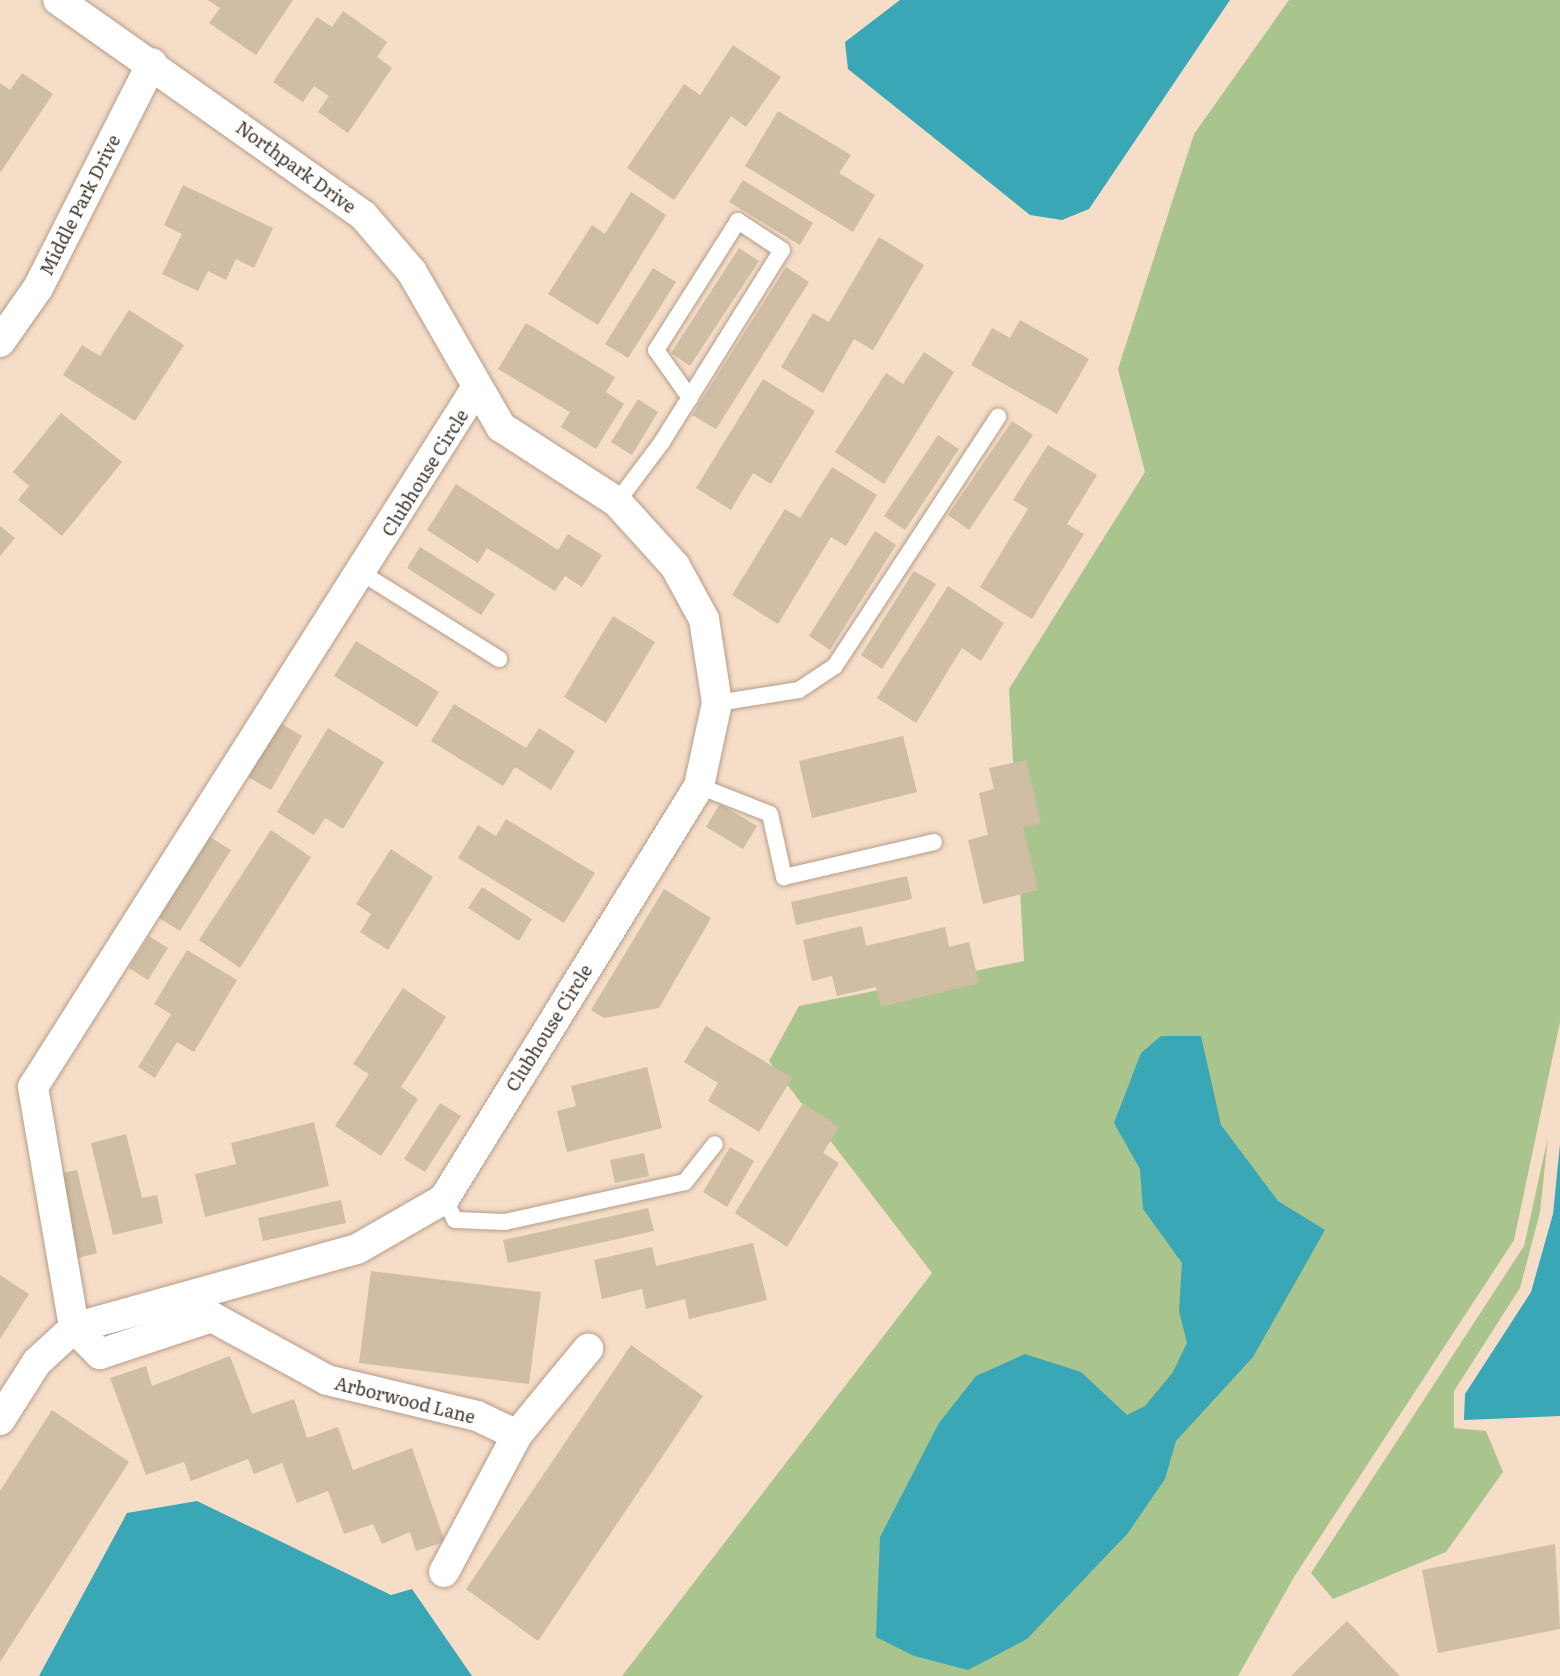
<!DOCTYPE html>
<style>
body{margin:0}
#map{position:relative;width:1560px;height:1676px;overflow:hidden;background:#f6ddc8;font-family:Literata,serif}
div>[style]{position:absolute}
.green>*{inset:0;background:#aac48d}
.water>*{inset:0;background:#39a7b5}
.building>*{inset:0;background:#cfbda4}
.roads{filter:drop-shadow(0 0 2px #b59d89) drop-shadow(0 0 2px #b59d89)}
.lane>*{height:16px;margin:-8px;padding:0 8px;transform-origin:8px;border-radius:8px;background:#fff}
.street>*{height:30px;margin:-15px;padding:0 15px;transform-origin:15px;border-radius:15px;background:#fff}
span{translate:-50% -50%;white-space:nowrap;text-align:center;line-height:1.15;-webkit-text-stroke:6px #fff;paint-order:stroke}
.street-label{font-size:18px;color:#443a32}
</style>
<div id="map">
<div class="green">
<div style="clip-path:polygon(1289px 0,1560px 0,1560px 1022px,1514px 1240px,1294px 1577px,1238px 1676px,622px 1676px,932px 1273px,769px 1061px,799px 1006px,1024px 961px,1009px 689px,1145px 472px,1118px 369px,1194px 134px)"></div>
<div style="clip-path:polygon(1548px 1137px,1540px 1212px,1520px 1288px,1454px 1391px,1454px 1428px,1486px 1431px,1503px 1472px,1446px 1552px,1333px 1599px,1311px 1573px,1524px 1246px)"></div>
</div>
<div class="water">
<div style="clip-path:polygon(900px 0,1230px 0,1089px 209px,1062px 220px,1030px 215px,848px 69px,845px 42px)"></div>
<div style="clip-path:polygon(1161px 1036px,1201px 1036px,1221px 1125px,1278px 1201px,1325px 1230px,1253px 1357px,1176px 1441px,1165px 1479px,1128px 1533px,1027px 1639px,968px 1670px,914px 1656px,876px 1637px,880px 1537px,939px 1423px,976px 1376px,1025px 1354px,1081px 1372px,1127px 1415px,1145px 1406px,1173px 1372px,1187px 1343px,1179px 1311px,1182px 1263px,1143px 1209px,1140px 1169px,1114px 1123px,1141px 1053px)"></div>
<div style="clip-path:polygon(1560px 1144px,1560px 1416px,1464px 1420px,1465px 1394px,1531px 1292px,1553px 1214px)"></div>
<div style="clip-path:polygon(197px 1501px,391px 1595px,412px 1589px,472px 1676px,39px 1676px,127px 1513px)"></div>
</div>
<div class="building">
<div style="clip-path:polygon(208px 0,293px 0,256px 55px,209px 23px,220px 8px)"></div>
<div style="clip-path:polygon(343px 11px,387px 42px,377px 57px,392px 68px,348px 133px,318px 112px,329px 96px,314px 86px,303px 102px,273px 82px,317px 17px,332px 27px)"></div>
<div style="clip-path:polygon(733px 45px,781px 77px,746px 127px,731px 116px,674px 200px,627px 168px,684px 84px,700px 95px)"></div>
<div style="clip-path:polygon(22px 73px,53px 94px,0 173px,0 83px,10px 90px)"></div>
<div style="clip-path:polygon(778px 111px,851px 155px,839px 173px,875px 195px,853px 232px,745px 166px)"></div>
<div style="clip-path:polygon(743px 180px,813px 223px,800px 245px,729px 202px)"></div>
<div style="clip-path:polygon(183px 185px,273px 228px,254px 268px,236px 259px,226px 280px,208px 271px,198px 291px,162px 274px,182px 234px,164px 225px)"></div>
<div style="clip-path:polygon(631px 192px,666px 215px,598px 325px,548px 294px,592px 225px,605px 234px)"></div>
<div style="clip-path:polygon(879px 237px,924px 265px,873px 350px,854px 339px,823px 393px,781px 367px,813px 313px,829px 322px)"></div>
<div style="clip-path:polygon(739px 248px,759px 261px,690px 366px,671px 353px)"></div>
<div style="clip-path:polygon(786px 267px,809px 282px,716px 429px,692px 415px)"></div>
<div style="clip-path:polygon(653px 268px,676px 282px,628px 358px,605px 344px)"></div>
<div style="clip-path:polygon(129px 310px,184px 345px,135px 421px,63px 375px,82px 345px,100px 356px)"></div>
<div style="clip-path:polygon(1020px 320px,1089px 359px,1057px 414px,971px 365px,992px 328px,1010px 338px)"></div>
<div style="clip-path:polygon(526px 323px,615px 377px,606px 392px,624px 404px,596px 449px,561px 427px,570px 412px,498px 369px)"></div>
<div style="clip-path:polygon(924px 352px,954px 372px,884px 484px,835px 452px,886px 373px,903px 384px)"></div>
<div style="clip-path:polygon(763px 379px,815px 411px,771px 484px,753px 473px,731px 510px,696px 488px)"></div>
<div style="clip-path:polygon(638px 399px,658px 412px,632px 455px,611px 442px)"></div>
<div style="clip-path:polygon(61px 413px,122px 462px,62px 536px,18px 500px,29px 486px,13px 472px)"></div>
<div style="clip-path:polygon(1012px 421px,1033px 435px,969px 530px,948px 515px)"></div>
<div style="clip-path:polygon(938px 435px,959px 449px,905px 530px,884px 516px)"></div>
<div style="clip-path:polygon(1048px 445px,1097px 475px,1067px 524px,1084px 534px,1032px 619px,980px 587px,1028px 509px,1013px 500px)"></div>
<div style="clip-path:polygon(832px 467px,877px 495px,846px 546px,831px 537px,778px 624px,732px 595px,785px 509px,800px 518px)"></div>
<div style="clip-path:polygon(456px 484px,558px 550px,568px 534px,602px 555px,582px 587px,565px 576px,555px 591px,487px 548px,478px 563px,427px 530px)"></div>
<div style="clip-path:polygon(0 526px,15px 538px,0 556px)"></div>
<div style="clip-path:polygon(875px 531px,896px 545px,830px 650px,809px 636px)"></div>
<div style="clip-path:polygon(420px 547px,495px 594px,481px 615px,407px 568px)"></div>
<div style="clip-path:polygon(914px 571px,936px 584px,882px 669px,861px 655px)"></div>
<div style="clip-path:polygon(948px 586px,1004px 623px,981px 661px,962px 648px,916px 723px,877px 698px)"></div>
<div style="clip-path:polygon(613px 616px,655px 642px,606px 723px,564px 697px)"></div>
<div style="clip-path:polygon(356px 641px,439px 692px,417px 727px,334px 676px)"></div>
<div style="clip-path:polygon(454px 704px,526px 748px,539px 728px,575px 751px,551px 790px,515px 767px,503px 786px,431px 741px)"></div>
<div style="clip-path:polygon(279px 722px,302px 736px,271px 790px,248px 777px)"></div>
<div style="clip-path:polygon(328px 728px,384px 762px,343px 829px,325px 818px,314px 835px,277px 812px)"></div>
<div style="clip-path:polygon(903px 736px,917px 792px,812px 818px,799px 761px)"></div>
<div style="clip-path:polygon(1026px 760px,1041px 823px,1023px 827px,1038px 890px,983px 904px,968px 840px,988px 835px,979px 793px,994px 789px,989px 768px)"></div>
<div style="clip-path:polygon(720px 804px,757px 826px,743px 849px,706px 827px)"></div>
<div style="clip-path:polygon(506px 819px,595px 873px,564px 923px,458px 858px,478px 825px,496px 836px)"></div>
<div style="clip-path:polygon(271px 830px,311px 857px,240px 968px,199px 940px)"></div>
<div style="clip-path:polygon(210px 837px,231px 850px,180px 931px,159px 918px)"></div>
<div style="clip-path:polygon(391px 849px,433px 877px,388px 950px,360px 932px,371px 914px,356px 904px)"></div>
<div style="clip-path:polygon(907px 876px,912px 899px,796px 925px,791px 902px)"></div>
<div style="clip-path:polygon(482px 887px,532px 919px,519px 941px,468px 908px)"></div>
<div style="clip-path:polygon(664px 889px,711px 918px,659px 1008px,604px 1018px,591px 1010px)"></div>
<div style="clip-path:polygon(862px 926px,866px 946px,945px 927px,949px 947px,969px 942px,979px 983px,881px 1007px,876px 987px,837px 996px,832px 976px,812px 981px,803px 940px)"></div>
<div style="clip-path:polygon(149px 936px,168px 948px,148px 980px,129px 968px)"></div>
<div style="clip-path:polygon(187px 950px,237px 980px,194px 1052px,177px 1042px,155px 1078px,138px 1067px,171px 1014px,154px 1004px)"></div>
<div style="clip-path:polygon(403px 988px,446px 1017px,401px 1087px,418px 1099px,381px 1156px,335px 1126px,369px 1074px,353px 1064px)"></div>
<div style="clip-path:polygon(706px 1026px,792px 1078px,759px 1132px,708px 1101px,718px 1083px,684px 1062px)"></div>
<div style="clip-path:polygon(647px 1067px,662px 1128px,567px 1152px,557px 1111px,576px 1106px,571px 1086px)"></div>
<div style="clip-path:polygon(440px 1103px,461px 1116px,425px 1172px,404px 1159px)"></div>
<div style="clip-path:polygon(803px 1103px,839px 1127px,823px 1153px,839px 1163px,787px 1247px,735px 1213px)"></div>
<div style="clip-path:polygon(314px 1122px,329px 1186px,205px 1217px,195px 1174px,236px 1164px,231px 1143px)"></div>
<div style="clip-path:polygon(126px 1134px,142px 1198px,157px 1195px,163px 1223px,113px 1235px,91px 1143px)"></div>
<div style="clip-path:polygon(730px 1147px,754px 1161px,727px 1207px,703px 1192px)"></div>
<div style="clip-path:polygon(644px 1153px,649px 1176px,615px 1183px,610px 1160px)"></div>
<div style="clip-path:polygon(77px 1170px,97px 1253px,74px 1259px,53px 1175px)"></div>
<div style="clip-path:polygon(341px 1200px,346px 1223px,263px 1241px,258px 1218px)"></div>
<div style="clip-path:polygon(648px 1208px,654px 1231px,508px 1263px,503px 1240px)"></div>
<div style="clip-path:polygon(753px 1243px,767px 1300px,689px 1319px,685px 1299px,646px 1309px,642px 1289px,602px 1299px,594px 1260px,652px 1247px,656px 1266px)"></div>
<div style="clip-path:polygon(371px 1271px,541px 1292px,529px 1384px,359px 1363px)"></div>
<div style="clip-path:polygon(0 1275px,29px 1294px,0 1339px)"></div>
<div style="clip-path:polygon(631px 1345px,703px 1396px,538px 1641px,466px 1589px)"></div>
<div style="clip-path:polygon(230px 1356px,252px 1414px,294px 1399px,307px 1438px,338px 1427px,353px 1470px,412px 1448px,445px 1542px,416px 1551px,410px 1532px,382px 1544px,373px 1524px,344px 1534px,328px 1491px,297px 1503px,282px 1463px,254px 1474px,248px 1459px,191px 1481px,184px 1462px,146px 1475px,110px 1378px,146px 1366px,152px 1386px)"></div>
<div style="clip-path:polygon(52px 1410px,129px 1462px,0 1662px,0 1491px)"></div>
<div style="clip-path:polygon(1555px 1544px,1560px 1629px,1438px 1653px,1422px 1570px)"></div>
<div style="clip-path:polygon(1347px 1621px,1400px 1676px,1291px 1676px,1315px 1652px)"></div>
</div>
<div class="roads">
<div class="lane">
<div style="left:617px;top:502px;width:75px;rotate:-53.1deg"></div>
<div style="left:662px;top:442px;width:226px;rotate:-58deg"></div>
<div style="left:782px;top:250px;width:53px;rotate:-146.6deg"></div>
<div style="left:738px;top:221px;width:153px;rotate:122.4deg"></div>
<div style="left:656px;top:350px;width:59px;rotate:54.7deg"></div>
<div style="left:362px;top:573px;width:162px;rotate:32.1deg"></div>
<div style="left:717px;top:703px;width:83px;rotate:-9deg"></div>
<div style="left:799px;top:690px;width:43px;rotate:-33.7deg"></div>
<div style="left:835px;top:666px;width:298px;rotate:-56.8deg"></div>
<div style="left:699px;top:786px;width:76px;rotate:21.5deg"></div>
<div style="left:770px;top:814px;width:65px;rotate:77.5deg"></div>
<div style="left:784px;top:877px;width:154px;rotate:-13.1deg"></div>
<div style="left:444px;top:1199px;width:24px;rotate:62deg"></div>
<div style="left:455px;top:1220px;width:50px;rotate:2.3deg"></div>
<div style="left:505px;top:1222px;width:184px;rotate:-12.5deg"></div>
<div style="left:685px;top:1182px;width:48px;rotate:-51.7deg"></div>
</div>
<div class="street">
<div style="left:0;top:342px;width:66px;rotate:-54.9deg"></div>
<div style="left:38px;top:288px;width:252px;rotate:-63.1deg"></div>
<div style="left:475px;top:390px;width:825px;rotate:122.38deg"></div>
<div style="left:33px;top:1087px;width:244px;rotate:80.3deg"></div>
<div style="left:74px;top:1328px;width:37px;rotate:45deg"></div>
<div style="left:100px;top:1354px;width:118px;rotate:-18.3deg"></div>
<div style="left:212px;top:1317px;width:131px;rotate:28.7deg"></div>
<div style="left:327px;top:1380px;width:154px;rotate:13.5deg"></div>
<div style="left:477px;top:1416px;width:44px;rotate:25.4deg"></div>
<div style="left:517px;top:1435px;width:112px;rotate:-50.5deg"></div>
<div style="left:0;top:1420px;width:69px;rotate:-57.5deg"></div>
<div style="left:37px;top:1362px;width:50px;rotate:-42.6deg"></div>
<div style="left:74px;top:1328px;width:294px;rotate:-15.6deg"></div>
<div style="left:357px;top:1249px;width:100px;rotate:-29.9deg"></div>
<div style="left:444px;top:1199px;width:485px;rotate:-58.3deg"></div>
<div style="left:699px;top:786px;width:85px;rotate:-77.8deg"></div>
<div style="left:717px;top:703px;width:85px;rotate:-98.8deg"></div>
<div style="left:704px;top:619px;width:60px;rotate:-118.7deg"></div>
<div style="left:675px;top:566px;width:86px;rotate:-132.2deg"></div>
<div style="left:617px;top:502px;width:138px;rotate:-147.1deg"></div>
<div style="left:501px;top:427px;width:179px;rotate:-119.9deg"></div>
<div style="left:412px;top:272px;width:75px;rotate:-130.7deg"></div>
<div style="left:363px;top:215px;width:373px;rotate:-144.8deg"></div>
<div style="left:444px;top:1572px;width:155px;rotate:-61.9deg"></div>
</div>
</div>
<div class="street-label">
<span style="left:296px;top:167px;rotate:36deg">Northpark Drive</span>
<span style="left:80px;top:205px;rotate:-63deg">Middle Park Drive</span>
<span style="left:425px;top:473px;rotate:-58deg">Clubhouse Circle</span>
<span style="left:549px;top:1028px;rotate:-58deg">Clubhouse Circle</span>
<span style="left:405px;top:1400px;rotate:14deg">Arborwood Lane</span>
</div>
</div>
